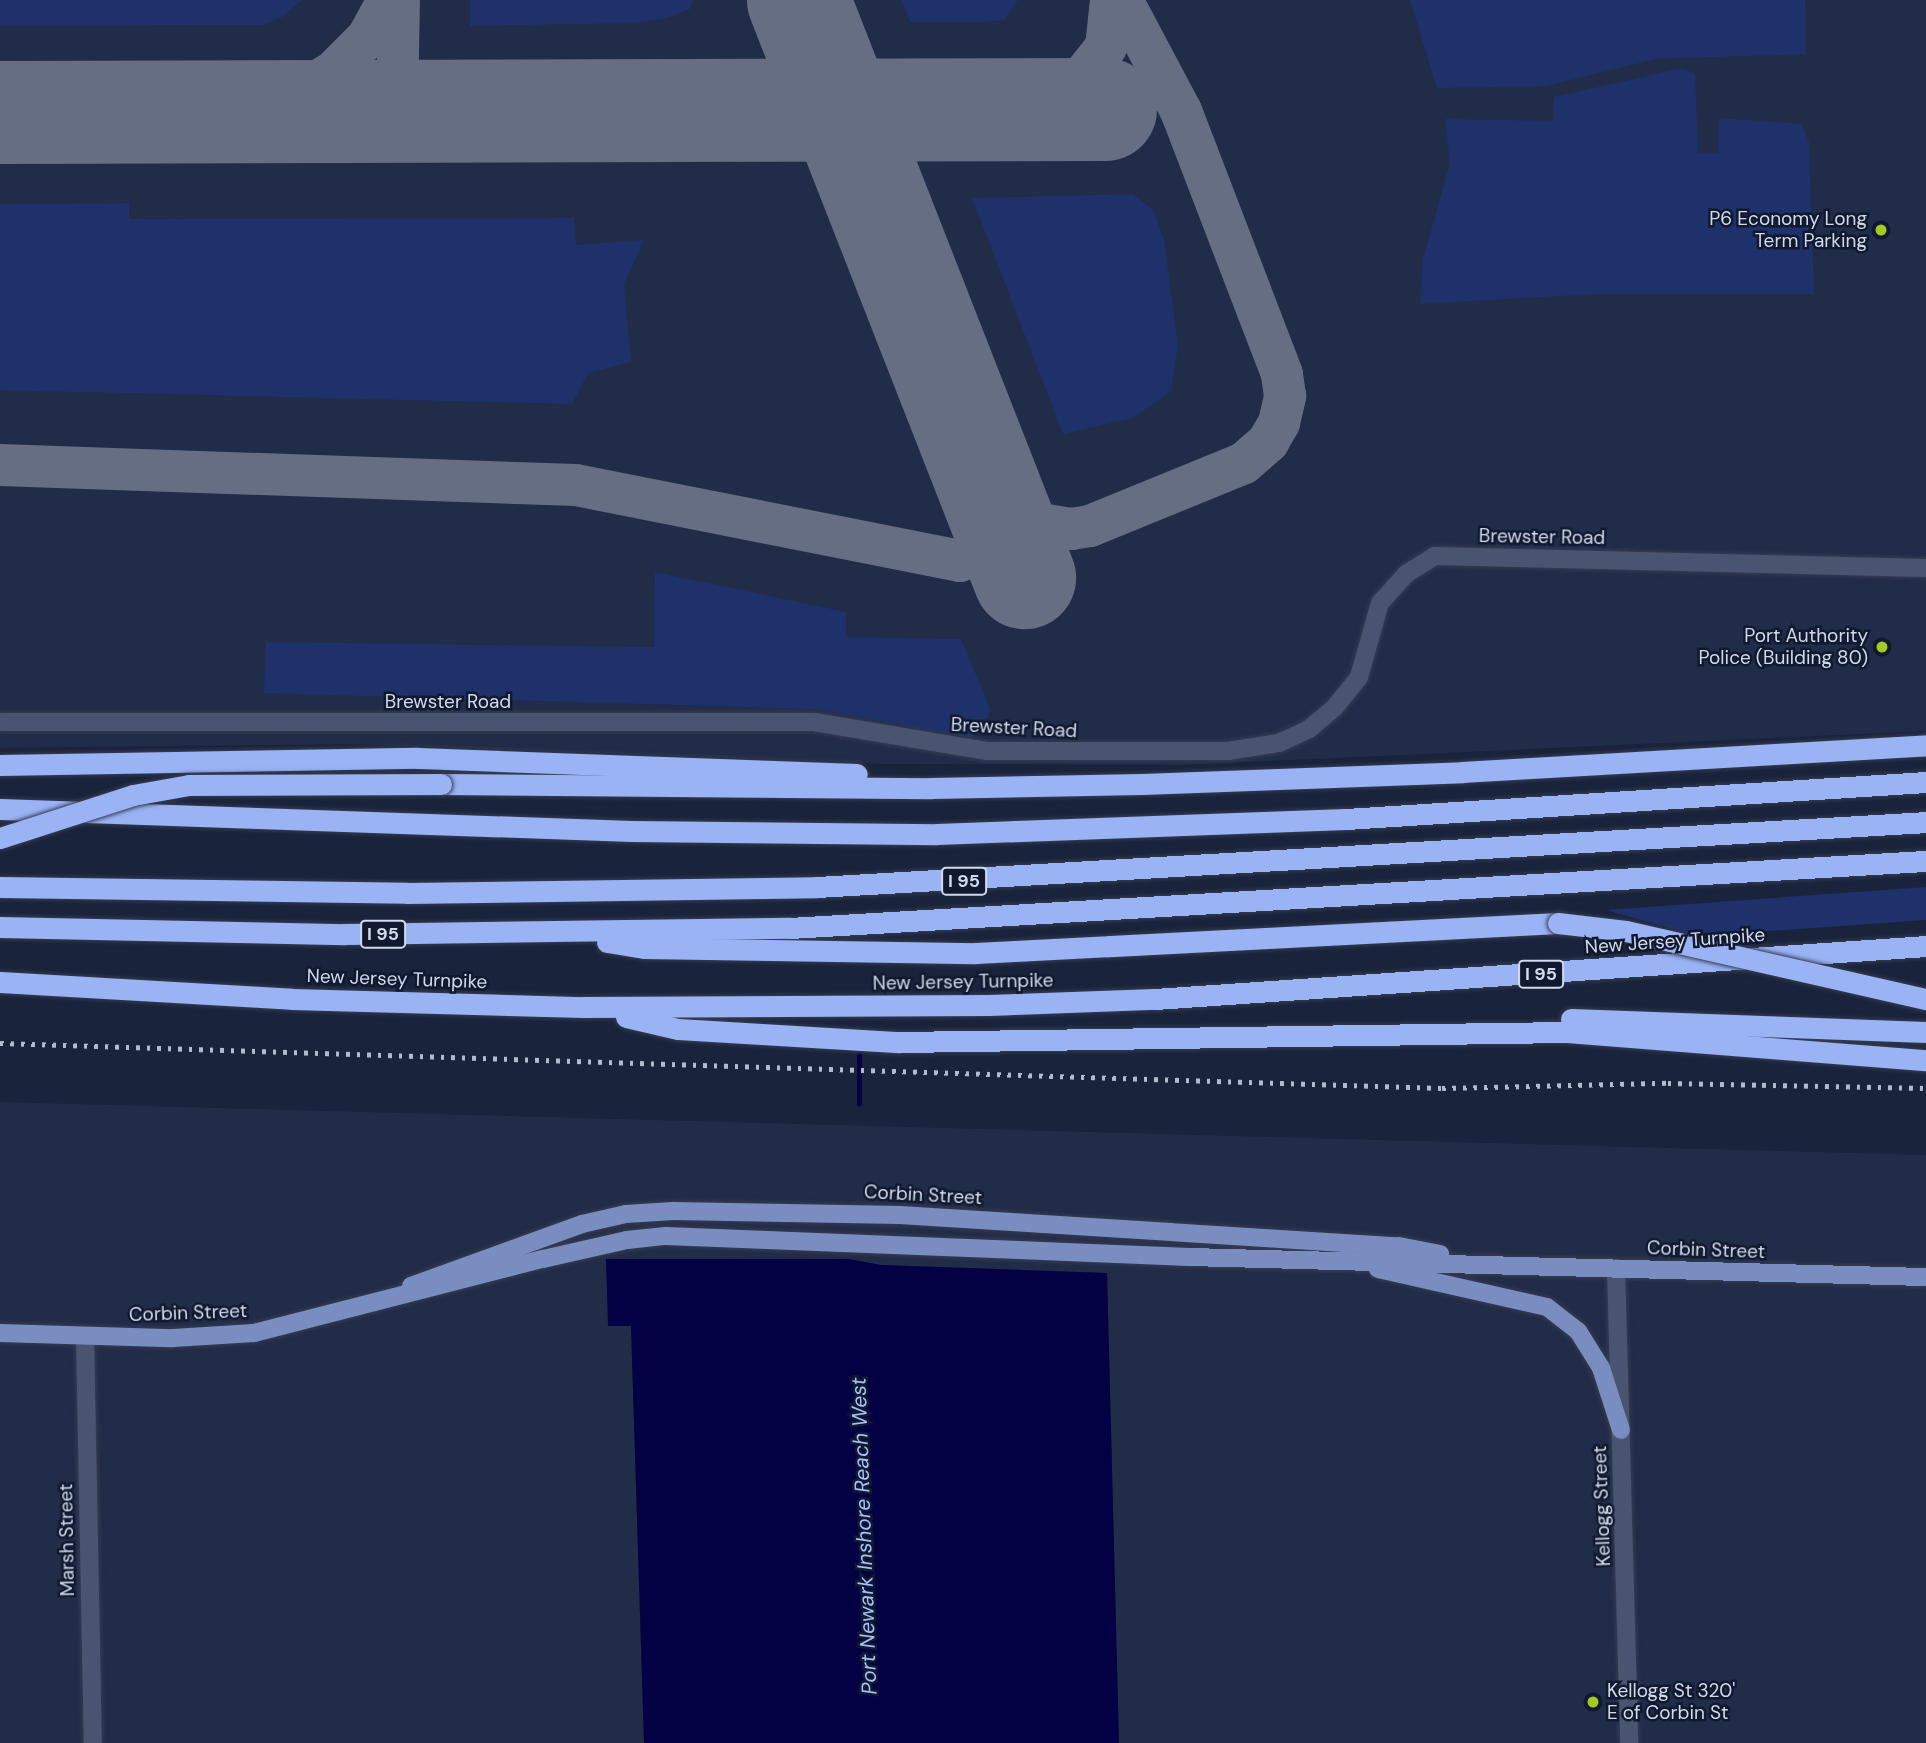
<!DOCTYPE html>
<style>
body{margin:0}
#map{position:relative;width:1926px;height:1743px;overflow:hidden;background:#19233b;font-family:"DM Sans",sans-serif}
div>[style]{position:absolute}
.built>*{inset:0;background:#212c49}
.green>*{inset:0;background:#1e316a}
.water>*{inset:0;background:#030044}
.stream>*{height:4.5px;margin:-2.25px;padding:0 2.25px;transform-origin:2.25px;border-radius:2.25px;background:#030044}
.taxiway>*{height:42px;margin:-21px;padding:0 21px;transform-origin:21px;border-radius:21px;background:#666e84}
.runway>*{height:103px;margin:-51.5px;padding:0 51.5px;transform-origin:51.5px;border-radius:51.5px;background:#666e84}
.roads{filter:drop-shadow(0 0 2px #363c51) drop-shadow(0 0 2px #363c51)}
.minor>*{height:18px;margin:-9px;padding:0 9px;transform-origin:9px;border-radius:9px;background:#495570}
.major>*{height:18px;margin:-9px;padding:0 9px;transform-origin:9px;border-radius:9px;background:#798dc0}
.highway>*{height:21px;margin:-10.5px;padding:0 10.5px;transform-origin:10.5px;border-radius:10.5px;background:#99b3f5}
.rail>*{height:4.5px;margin-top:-2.25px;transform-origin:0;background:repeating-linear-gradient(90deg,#b3bacc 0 3.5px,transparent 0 10.5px)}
.bridges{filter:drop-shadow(0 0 2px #363c51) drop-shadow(0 0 2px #363c51)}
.highway-bridge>*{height:21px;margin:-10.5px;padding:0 10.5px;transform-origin:10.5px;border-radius:10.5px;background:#99b3f5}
.dots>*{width:19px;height:19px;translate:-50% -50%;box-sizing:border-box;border:4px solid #101930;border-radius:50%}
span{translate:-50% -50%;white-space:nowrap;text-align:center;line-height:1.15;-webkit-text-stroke:5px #101930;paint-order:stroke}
.shield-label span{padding:2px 5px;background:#101930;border:2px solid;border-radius:5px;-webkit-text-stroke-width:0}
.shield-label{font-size:18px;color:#d2d9ea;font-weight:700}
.poi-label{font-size:19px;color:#d2d9ea}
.right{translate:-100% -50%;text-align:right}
.left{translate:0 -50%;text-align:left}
.street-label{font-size:19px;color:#d2d9ea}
.water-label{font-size:21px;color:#a7bffb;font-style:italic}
</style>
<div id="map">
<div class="built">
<div style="clip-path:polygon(0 0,1926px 0,1926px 731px,1180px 765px,884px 764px,354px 744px,0 748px)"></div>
<div style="clip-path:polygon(0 1102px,1926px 1155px,1926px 1743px,1119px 1743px,1107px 1273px,881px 1265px,848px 1259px,606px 1259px,609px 1326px,631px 1326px,644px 1743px,0 1743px)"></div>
</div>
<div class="green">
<div style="clip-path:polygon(0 0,302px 0,282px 17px,263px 25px,0 26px)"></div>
<div style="clip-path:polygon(470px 0,693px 0,690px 9px,664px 19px,632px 23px,470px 26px)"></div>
<div style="clip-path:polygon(901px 0,1018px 0,1004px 20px,986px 22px,910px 22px)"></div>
<div style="clip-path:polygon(1410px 0,1805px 0,1806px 54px,1656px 59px,1546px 86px,1437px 88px)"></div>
<div style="clip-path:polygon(1683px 68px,1695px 74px,1698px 153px,1718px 153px,1719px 118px,1802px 124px,1809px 142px,1814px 294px,1594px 294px,1420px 304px,1423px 259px,1450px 163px,1445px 119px,1553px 121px,1554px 97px)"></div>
<div style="clip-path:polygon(1133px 194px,1153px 210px,1164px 239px,1178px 346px,1171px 391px,1133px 418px,1063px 434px,972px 198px)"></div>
<div style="clip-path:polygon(129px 203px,129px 219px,574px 218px,576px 245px,644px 240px,624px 284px,631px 362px,588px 373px,572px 404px,0 390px,0 204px)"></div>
<div style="clip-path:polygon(655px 572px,846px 612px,846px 637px,961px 639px,991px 711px,973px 738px,816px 709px,264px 693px,266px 642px,654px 647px)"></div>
<div style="clip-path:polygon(1926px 887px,1926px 920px,1699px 936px,1605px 910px)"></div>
</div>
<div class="water">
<div style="clip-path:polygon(606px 1259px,848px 1259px,881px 1265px,1107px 1273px,1119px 1743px,644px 1743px,631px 1326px,608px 1326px)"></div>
</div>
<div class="stream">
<div style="left:859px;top:1104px;width:48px;rotate:-90deg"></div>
</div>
<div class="taxiway">
<div style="left:1009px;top:109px;width:32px;rotate:-9deg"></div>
<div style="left:1041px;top:104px;width:34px;rotate:-24deg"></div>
<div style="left:1072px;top:90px;width:55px;rotate:-51.7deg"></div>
<div style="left:1106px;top:47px;width:47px;rotate:-83.9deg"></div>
<div style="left:212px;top:111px;width:42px;rotate:-4.1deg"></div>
<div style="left:254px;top:108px;width:40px;rotate:-18deg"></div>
<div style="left:292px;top:96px;width:48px;rotate:-30.3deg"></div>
<div style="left:333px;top:72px;width:49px;rotate:-45deg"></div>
<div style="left:368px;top:37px;width:42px;rotate:-61.6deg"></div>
<div style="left:397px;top:111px;width:111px;rotate:-89deg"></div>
<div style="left:978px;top:455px;width:48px;rotate:62.9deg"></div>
<div style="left:1000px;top:498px;width:18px;rotate:45deg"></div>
<div style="left:1013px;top:511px;width:19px;rotate:36deg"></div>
<div style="left:1028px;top:522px;width:44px;rotate:9.2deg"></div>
<div style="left:1071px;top:529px;width:19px;rotate:-9deg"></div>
<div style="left:1090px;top:526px;width:166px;rotate:-22.2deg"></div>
<div style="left:1244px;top:463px;width:32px;rotate:-41deg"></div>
<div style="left:1268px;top:442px;width:22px;rotate:-60deg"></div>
<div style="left:1279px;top:423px;width:28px;rotate:-77deg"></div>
<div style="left:1285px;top:396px;width:22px;rotate:-98deg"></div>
<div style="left:1282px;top:374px;width:282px;rotate:-111deg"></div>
<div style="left:1181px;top:111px;width:126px;rotate:-118deg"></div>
<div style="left:0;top:465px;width:576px;rotate:1.99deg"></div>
<div style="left:576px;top:485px;width:391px;rotate:11.2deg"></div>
<div style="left:960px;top:561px;width:40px;rotate:-28deg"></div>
<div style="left:995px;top:542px;width:27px;rotate:-80deg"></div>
</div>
<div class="runway">
<div style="left:798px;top:0;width:620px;rotate:68.61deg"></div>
<div style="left:0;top:112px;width:1105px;rotate:-0.16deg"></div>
</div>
<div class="roads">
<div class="minor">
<div style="left:0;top:722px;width:814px"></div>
<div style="left:814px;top:722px;width:176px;rotate:9.5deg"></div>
<div style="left:988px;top:751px;width:240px"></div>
<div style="left:1228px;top:751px;width:52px;rotate:-8.9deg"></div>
<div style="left:1279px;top:743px;width:33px;rotate:-25deg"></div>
<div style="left:1309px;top:729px;width:34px;rotate:-40deg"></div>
<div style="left:1335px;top:707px;width:38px;rotate:-51deg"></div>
<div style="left:1359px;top:677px;width:77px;rotate:-74.2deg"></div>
<div style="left:1380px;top:603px;width:39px;rotate:-48deg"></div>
<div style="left:1406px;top:574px;width:34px;rotate:-32deg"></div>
<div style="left:1435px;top:556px;width:491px;rotate:1.4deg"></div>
<div style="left:1616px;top:1268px;width:475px;rotate:88.4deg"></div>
<div style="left:85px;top:1336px;width:407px;rotate:88.9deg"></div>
</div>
<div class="major">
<div style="left:1378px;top:1269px;width:173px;rotate:12.7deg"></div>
<div style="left:1547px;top:1307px;width:39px;rotate:38deg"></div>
<div style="left:1578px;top:1331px;width:44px;rotate:58.1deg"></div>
<div style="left:1601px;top:1368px;width:65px;rotate:72.1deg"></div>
<div style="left:411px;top:1286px;width:182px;rotate:-19.9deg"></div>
<div style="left:582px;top:1224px;width:45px;rotate:-12.8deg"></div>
<div style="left:626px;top:1214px;width:47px;rotate:-3.7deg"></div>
<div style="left:673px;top:1211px;width:227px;rotate:1deg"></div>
<div style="left:900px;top:1215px;width:500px;rotate:3.6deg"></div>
<div style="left:1399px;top:1246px;width:42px;rotate:11deg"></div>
<div style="left:0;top:1333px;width:173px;rotate:1.7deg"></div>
<div style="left:173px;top:1338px;width:81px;rotate:-3.5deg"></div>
<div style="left:254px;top:1333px;width:298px;rotate:-14.4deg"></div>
<div style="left:543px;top:1259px;width:86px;rotate:-12.7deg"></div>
<div style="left:627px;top:1240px;width:39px;rotate:-6deg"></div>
<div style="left:666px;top:1236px;width:524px;rotate:2.29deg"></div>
<div style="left:1190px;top:1257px;width:736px;rotate:1.56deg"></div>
</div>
<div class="highway">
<div style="left:0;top:765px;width:418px;rotate:-1deg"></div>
<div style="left:418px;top:758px;width:439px;rotate:2.1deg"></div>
<div style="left:441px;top:784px;width:490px;rotate:0.5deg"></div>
<div style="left:931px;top:788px;width:211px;rotate:-1.1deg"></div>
<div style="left:1142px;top:784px;width:321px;rotate:-2.1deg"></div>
<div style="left:1463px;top:772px;width:464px;rotate:-3.3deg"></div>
<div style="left:0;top:809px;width:632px;rotate:1.99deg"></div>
<div style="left:632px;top:831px;width:305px;rotate:0.6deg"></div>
<div style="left:937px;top:834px;width:409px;rotate:-2.1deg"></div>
<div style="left:1346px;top:819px;width:581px;rotate:-3.65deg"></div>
<div style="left:0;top:887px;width:407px;rotate:0.8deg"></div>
<div style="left:407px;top:893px;width:410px;rotate:-0.8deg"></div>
<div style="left:817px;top:887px;width:1111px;rotate:-3.35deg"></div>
<div style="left:0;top:927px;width:345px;rotate:1.2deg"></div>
<div style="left:345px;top:934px;width:445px;rotate:-0.8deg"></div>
<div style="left:790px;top:928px;width:1138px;rotate:-3.38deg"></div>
<div style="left:607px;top:942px;width:37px;rotate:9deg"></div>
<div style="left:644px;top:948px;width:332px;rotate:0.9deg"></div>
<div style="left:976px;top:953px;width:583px;rotate:-2.95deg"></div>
<div style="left:0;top:982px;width:292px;rotate:3.3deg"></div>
<div style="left:292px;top:999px;width:291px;rotate:1.6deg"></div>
<div style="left:583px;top:1007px;width:405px;rotate:-0.3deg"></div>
<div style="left:988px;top:1005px;width:167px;rotate:-2.1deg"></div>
<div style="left:1155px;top:999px;width:773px;rotate:-3.93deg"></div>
<div style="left:626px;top:1017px;width:53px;rotate:13deg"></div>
<div style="left:678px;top:1029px;width:222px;rotate:3.4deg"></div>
<div style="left:900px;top:1042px;width:667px;rotate:-0.86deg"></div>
<div style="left:1567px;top:1032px;width:360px;rotate:4.5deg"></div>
<div style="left:1571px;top:1019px;width:355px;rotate:2.1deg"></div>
</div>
</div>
<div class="rail">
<div style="left:0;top:1043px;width:1443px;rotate:1.79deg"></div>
<div style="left:1442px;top:1088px;width:226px;rotate:-1.3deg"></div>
<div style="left:1668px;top:1083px;width:258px;rotate:1.1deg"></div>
</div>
<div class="bridges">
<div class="highway-bridge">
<div style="left:0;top:838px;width:140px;rotate:-17.9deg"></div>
<div style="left:133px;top:795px;width:57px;rotate:-10.1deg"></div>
<div style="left:189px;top:785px;width:252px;rotate:-0.2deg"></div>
<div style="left:1558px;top:923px;width:68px;rotate:6.7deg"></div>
<div style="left:1626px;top:931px;width:308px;rotate:12.8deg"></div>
</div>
</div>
<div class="dots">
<div style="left:1881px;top:230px;background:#a4c824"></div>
<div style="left:1882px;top:647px;background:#a4c824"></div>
<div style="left:1593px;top:1702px;background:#a4c824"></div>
</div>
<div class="shield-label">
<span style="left:964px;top:881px">I 95</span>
<span style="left:383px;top:934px">I 95</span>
<span style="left:1541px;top:974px">I 95</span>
</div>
<div class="poi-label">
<span class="right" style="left:1867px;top:230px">P6 Economy Long<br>Term Parking</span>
<span class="right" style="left:1868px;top:647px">Port Authority<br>Police (Building 80)</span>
<span class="left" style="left:1607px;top:1702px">Kellogg St 320'<br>E of Corbin St</span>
</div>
<div class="street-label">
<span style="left:1542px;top:537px;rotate:1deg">Brewster Road</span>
<span style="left:448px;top:702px">Brewster Road</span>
<span style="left:1014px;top:728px;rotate:3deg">Brewster Road</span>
<span style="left:1675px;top:941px;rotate:-4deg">New Jersey Turnpike</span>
<span style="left:397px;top:979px;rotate:2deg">New Jersey Turnpike</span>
<span style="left:963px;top:982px;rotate:-1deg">New Jersey Turnpike</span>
<span style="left:923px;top:1195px;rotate:3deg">Corbin Street</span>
<span style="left:1706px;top:1250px;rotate:2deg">Corbin Street</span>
<span style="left:188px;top:1313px;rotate:-2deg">Corbin Street</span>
<span style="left:1602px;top:1506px;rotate:-92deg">Kellogg Street</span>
<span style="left:67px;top:1540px;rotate:-91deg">Marsh Street</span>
</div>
<div class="water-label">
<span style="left:864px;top:1536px;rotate:-92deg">Port Newark Inshore Reach West</span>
</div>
</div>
